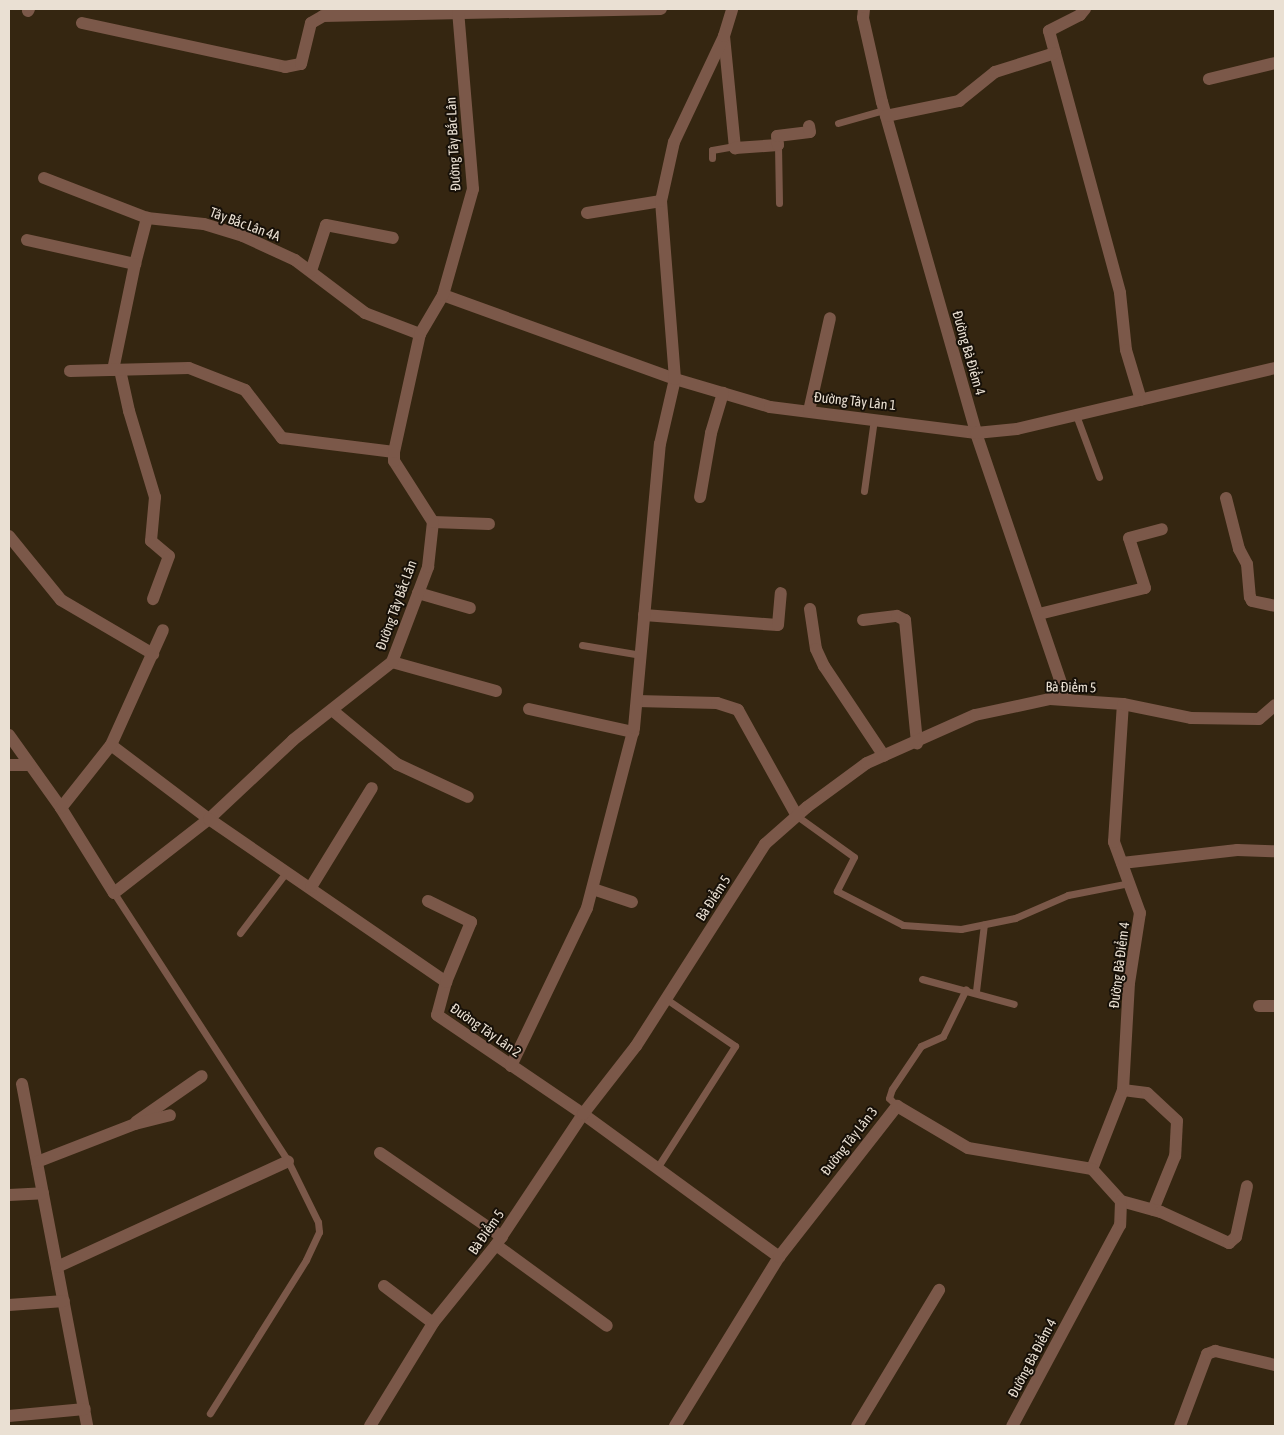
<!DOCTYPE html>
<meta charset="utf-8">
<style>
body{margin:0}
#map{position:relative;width:1284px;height:1435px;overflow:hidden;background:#352611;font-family:"Asap Condensed",sans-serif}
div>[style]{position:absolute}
.lane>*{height:7px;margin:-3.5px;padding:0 3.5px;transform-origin:3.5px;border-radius:3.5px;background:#7b5849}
.street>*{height:12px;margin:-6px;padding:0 6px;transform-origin:6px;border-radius:6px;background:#7b5849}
span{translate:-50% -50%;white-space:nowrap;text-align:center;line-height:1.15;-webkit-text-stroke:4px #171008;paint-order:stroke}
.street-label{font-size:14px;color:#eae0d3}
.frame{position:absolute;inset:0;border:10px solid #eae0d3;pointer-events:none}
</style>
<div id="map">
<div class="lane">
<div style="left:838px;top:123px;width:48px;rotate:-15.8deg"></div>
<div style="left:778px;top:145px;width:58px;rotate:89deg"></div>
<div style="left:712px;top:158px;width:8px;rotate:-90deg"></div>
<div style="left:712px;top:150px;width:23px;rotate:-10deg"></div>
<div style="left:1076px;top:415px;width:66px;rotate:69.6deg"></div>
<div style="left:864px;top:491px;width:73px;rotate:-82.1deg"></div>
<div style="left:582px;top:645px;width:60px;rotate:9.6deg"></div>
<div style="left:797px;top:816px;width:70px;rotate:35.7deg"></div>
<div style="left:854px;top:857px;width:38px;rotate:117deg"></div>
<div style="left:837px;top:891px;width:74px;rotate:27.3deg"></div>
<div style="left:903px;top:925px;width:58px;rotate:3.9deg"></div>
<div style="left:961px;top:929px;width:55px;rotate:-11.5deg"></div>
<div style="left:1015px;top:918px;width:58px;rotate:-23.5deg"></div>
<div style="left:1068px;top:895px;width:62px;rotate:-11.1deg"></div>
<div style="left:114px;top:893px;width:320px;rotate:57deg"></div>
<div style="left:288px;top:1161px;width:68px;rotate:63.8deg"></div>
<div style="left:318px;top:1222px;width:10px;rotate:84deg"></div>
<div style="left:319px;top:1232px;width:31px;rotate:115deg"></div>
<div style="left:306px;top:1260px;width:181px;rotate:122.1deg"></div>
<div style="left:240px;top:933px;width:78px;rotate:-52.8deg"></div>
<div style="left:922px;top:979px;width:95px;rotate:15.2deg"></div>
<div style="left:976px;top:991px;width:67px;rotate:-83.2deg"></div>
<div style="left:897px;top:1106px;width:11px;rotate:-135deg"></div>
<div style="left:889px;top:1098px;width:9px;rotate:-72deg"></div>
<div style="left:892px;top:1089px;width:52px;rotate:-56deg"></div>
<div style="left:921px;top:1046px;width:24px;rotate:-24deg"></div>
<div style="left:943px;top:1036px;width:52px;rotate:-63.9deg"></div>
<div style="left:657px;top:1168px;width:145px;rotate:-57.4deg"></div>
<div style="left:735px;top:1046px;width:83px;rotate:-145.7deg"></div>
</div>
<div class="street">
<div style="left:864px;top:9px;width:9px;rotate:96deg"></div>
<div style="left:863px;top:18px;width:86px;rotate:77.3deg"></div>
<div style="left:882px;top:102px;width:344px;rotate:74.1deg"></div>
<div style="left:976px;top:433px;width:282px;rotate:71.2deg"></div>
<div style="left:1085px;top:9px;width:8px;rotate:130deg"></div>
<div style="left:1080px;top:15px;width:35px;rotate:153deg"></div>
<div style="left:1049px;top:31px;width:271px;rotate:74.8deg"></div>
<div style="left:1120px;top:293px;width:57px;rotate:84deg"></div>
<div style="left:1126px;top:350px;width:52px;rotate:73.3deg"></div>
<div style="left:28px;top:11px;width:2px;rotate:-63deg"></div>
<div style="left:82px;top:23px;width:208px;rotate:12.2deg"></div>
<div style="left:285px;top:67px;width:16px;rotate:-11deg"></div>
<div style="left:301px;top:64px;width:42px;rotate:-76.3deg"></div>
<div style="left:311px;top:23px;width:14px;rotate:-30deg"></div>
<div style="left:323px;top:16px;width:338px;rotate:-1.2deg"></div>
<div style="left:724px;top:36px;width:113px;rotate:84.4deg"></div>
<div style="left:735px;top:148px;width:43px;rotate:-4deg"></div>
<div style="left:778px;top:145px;width:9px;rotate:-96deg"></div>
<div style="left:777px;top:136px;width:33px;rotate:-7deg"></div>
<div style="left:810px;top:132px;width:6px;rotate:-99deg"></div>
<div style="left:1209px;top:79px;width:68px;rotate:-13.6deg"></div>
<div style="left:886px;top:116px;width:75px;rotate:-11.6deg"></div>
<div style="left:959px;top:101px;width:46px;rotate:-38.9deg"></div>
<div style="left:995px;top:72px;width:63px;rotate:-17.6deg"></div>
<div style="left:44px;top:178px;width:110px;rotate:21.2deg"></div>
<div style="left:147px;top:218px;width:57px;rotate:6deg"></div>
<div style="left:204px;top:224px;width:41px;rotate:17.1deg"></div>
<div style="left:243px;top:236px;width:57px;rotate:24.8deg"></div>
<div style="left:295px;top:260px;width:88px;rotate:37.1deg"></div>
<div style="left:365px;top:313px;width:59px;rotate:20.9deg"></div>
<div style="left:587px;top:213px;width:75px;rotate:-9.2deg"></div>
<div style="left:27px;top:240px;width:111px;rotate:12.5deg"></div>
<div style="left:135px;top:264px;width:48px;rotate:-75.4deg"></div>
<div style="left:311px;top:271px;width:48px;rotate:-71.9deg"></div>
<div style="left:326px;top:225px;width:68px;rotate:11deg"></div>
<div style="left:443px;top:295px;width:247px;rotate:19.9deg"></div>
<div style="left:675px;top:379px;width:99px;rotate:16.4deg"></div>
<div style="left:770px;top:407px;width:208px;rotate:7.2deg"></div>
<div style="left:976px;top:433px;width:41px;rotate:-5.6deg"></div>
<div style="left:1017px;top:429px;width:265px;rotate:-13.3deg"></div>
<div style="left:113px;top:370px;width:108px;rotate:-78.3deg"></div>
<div style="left:120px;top:370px;width:42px;rotate:77.6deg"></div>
<div style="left:129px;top:411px;width:90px;rotate:73.2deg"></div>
<div style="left:155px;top:497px;width:44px;rotate:95.2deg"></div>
<div style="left:151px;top:541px;width:23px;rotate:40deg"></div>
<div style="left:169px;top:556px;width:46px;rotate:110.4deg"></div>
<div style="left:70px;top:371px;width:119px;rotate:-1.4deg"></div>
<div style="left:189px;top:368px;width:60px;rotate:21.4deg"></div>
<div style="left:245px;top:390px;width:61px;rotate:52.4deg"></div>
<div style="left:282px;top:438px;width:113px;rotate:7.1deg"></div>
<div style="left:809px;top:411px;width:95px;rotate:-77.3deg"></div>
<div style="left:700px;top:497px;width:65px;rotate:-80.2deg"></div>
<div style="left:711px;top:433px;width:42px;rotate:-73.3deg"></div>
<div style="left:1226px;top:498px;width:53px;rotate:75.7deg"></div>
<div style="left:1239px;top:549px;width:17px;rotate:62deg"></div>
<div style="left:1247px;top:564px;width:33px;rotate:85deg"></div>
<div style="left:1250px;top:597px;width:4px;rotate:63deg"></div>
<div style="left:1252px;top:601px;width:24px;rotate:12deg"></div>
<div style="left:433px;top:522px;width:56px;rotate:2deg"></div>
<div style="left:9px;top:536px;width:82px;rotate:50.9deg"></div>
<div style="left:61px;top:600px;width:107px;rotate:30.4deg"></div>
<div style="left:418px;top:593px;width:54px;rotate:16.1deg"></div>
<div style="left:810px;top:609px;width:40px;rotate:81.5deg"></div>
<div style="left:816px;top:649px;width:19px;rotate:65deg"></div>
<div style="left:824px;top:666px;width:108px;rotate:56.3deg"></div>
<div style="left:1039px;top:614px;width:109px;rotate:-13.8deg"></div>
<div style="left:1145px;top:588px;width:52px;rotate:-107.7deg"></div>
<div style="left:1129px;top:538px;width:34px;rotate:-15deg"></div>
<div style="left:644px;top:615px;width:134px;rotate:4.3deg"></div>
<div style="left:778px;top:625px;width:32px;rotate:-85deg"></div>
<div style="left:863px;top:620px;width:34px;rotate:-7deg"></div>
<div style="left:897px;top:616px;width:9px;rotate:27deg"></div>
<div style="left:905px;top:620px;width:124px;rotate:84.4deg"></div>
<div style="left:392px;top:662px;width:108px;rotate:15.6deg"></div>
<div style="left:637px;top:701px;width:80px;rotate:1.4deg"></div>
<div style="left:717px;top:703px;width:22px;rotate:18deg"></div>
<div style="left:738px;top:710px;width:121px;rotate:60.9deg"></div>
<div style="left:529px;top:709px;width:107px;rotate:12.5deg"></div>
<div style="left:332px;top:710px;width:85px;rotate:39.7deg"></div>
<div style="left:397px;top:764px;width:78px;rotate:24.9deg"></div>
<div style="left:9px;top:735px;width:90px;rotate:54.5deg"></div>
<div style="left:61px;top:808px;width:100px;rotate:58.1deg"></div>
<div style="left:114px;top:893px;width:120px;rotate:-37.9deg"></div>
<div style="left:209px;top:819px;width:115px;rotate:-43.2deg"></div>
<div style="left:293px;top:740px;width:126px;rotate:-38.2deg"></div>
<div style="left:392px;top:662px;width:102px;rotate:-69.2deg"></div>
<div style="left:428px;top:567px;width:45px;rotate:-83.7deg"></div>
<div style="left:433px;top:522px;width:72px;rotate:-122.6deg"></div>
<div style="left:394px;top:461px;width:9px;rotate:-90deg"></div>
<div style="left:394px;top:452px;width:121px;rotate:-77.6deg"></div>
<div style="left:420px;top:334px;width:45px;rotate:-59.5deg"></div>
<div style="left:443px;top:295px;width:110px;rotate:-74.2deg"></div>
<div style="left:473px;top:189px;width:178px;rotate:-94.8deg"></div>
<div style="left:111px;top:745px;width:123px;rotate:37.1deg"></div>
<div style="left:209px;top:819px;width:288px;rotate:34.5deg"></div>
<div style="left:446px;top:982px;width:34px;rotate:105deg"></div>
<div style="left:437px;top:1015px;width:176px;rotate:34.1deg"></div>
<div style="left:583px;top:1114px;width:243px;rotate:36.1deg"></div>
<div style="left:9px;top:765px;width:21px"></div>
<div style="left:61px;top:808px;width:80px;rotate:-51.6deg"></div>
<div style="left:111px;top:745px;width:126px;rotate:-65.7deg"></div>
<div style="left:1122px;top:863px;width:116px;rotate:-6.4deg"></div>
<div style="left:1237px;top:850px;width:38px;rotate:2deg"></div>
<div style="left:311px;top:887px;width:116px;rotate:-58.4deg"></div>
<div style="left:593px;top:889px;width:41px;rotate:18.4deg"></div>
<div style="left:428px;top:901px;width:48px;rotate:26deg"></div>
<div style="left:471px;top:922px;width:65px;rotate:112.6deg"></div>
<div style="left:1259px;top:1006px;width:16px"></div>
<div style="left:511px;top:1066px;width:175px;rotate:-64.3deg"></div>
<div style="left:587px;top:908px;width:186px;rotate:-75.4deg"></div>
<div style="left:634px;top:728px;width:285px;rotate:-84.8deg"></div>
<div style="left:660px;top:444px;width:67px;rotate:-77deg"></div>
<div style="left:675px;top:379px;width:179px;rotate:-94.5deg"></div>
<div style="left:661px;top:201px;width:60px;rotate:-77.6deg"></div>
<div style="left:674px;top:142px;width:117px;rotate:-64.7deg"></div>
<div style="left:724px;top:36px;width:28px;rotate:-73deg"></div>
<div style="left:22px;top:1084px;width:348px;rotate:79.2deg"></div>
<div style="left:1123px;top:1090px;width:24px;rotate:7deg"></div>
<div style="left:1147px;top:1093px;width:41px;rotate:43deg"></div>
<div style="left:1177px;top:1121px;width:35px;rotate:93deg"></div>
<div style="left:1175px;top:1156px;width:58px;rotate:112.2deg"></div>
<div style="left:136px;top:1122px;width:80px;rotate:-34.9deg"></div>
<div style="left:380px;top:1153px;width:148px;rotate:34.5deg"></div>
<div style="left:37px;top:1162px;width:105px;rotate:-21.2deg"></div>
<div style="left:135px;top:1124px;width:36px;rotate:-14deg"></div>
<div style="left:1092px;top:1169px;width:85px;rotate:-68.6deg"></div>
<div style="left:1123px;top:1090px;width:107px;rotate:-86.8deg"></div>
<div style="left:1129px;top:983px;width:71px;rotate:-81.1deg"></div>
<div style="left:1140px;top:913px;width:76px;rotate:-110.1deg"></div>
<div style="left:1114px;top:842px;width:138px;rotate:-86.3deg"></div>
<div style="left:9px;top:1195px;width:34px;rotate:-3deg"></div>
<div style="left:1121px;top:1201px;width:41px;rotate:15.4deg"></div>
<div style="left:1161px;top:1212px;width:75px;rotate:24.5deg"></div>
<div style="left:1229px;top:1243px;width:9px;rotate:-41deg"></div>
<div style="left:1236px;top:1237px;width:52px;rotate:-77.8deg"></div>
<div style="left:496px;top:1245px;width:137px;rotate:36.1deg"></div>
<div style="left:57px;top:1267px;width:254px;rotate:-24.6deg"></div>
<div style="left:384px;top:1286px;width:61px;rotate:37.1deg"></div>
<div style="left:9px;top:1305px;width:55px;rotate:-4.2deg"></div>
<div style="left:9px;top:1416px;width:76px;rotate:-5.3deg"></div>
<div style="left:370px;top:1426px;width:121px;rotate:-58.5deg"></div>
<div style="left:433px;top:1323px;width:100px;rotate:-51.1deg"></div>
<div style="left:496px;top:1245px;width:157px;rotate:-56.4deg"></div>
<div style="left:583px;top:1114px;width:86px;rotate:-52.1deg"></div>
<div style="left:636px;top:1046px;width:240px;rotate:-57.4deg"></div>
<div style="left:765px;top:844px;width:56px;rotate:-41.4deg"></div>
<div style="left:807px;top:807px;width:74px;rotate:-36.3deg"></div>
<div style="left:867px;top:763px;width:118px;rotate:-24deg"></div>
<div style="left:975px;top:715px;width:77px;rotate:-12deg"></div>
<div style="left:1050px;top:699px;width:73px;rotate:3.9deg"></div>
<div style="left:1123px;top:704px;width:69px;rotate:11.6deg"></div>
<div style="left:1191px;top:718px;width:68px;rotate:0.8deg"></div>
<div style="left:1259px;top:719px;width:21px;rotate:-41deg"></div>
<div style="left:675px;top:1426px;width:198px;rotate:-58.4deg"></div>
<div style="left:779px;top:1257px;width:192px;rotate:-52deg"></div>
<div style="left:897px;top:1106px;width:82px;rotate:30.6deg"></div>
<div style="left:968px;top:1148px;width:126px;rotate:9.6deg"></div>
<div style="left:1092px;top:1169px;width:43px;rotate:47.8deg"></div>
<div style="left:1121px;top:1201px;width:24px;rotate:92deg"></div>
<div style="left:1120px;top:1225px;width:228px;rotate:118.2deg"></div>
<div style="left:857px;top:1426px;width:159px;rotate:-58.9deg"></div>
<div style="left:1180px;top:1426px;width:77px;rotate:-69.4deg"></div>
<div style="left:1207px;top:1354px;width:9px;rotate:-21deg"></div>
<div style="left:1215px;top:1351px;width:62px;rotate:13.1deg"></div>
</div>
<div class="street-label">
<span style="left:453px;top:144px;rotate:-93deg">Đường Tây Bắc Lân</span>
<span style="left:245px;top:224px;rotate:20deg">Tây Bắc Lân 4A</span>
<span style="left:969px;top:353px;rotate:74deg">Đường Bà Điểm 4</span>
<span style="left:855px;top:401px;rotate:6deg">Đường Tây Lân 1</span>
<span style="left:396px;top:605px;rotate:-70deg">Đường Tây Bắc Lân</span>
<span style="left:1071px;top:687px;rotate:1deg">Bà Điểm 5</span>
<span style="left:713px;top:898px;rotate:-57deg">Bà Điểm 5</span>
<span style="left:1119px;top:965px;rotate:-83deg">Đường Bà Điểm 4</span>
<span style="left:486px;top:1030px;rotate:35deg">Đường Tây Lân 2</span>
<span style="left:849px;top:1141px;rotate:-52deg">Đường Tây Lân 3</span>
<span style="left:486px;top:1232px;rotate:-55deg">Bà Điểm 5</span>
<span style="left:1032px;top:1358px;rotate:-62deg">Đường Bà Điểm 4</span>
</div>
<div class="frame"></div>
</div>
